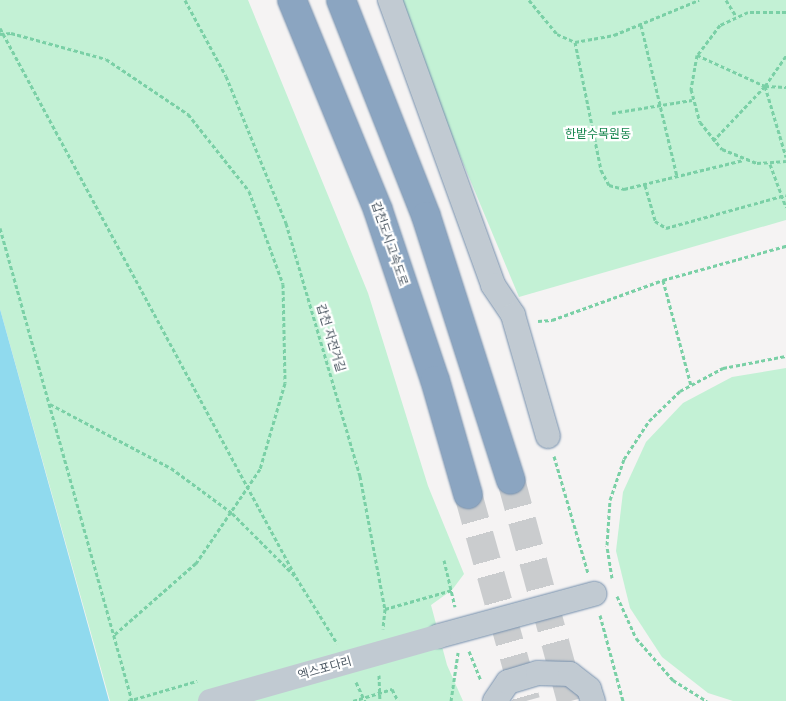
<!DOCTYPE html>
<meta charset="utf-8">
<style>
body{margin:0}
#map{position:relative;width:786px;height:701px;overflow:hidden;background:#f5f3f3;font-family:"DejaVu Sans","Noto Sans KR",sans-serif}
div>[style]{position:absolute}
.green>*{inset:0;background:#c3f1d5}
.water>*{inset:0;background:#90daee}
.highway-tunnel>*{height:28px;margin-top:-14px;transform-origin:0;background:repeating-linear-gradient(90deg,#caccce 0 28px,transparent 0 42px)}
.path>*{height:3px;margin-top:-1.5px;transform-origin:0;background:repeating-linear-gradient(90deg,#7ad0a6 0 4px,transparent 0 6.5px)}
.roads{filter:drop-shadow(0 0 1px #7690ad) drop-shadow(0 0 1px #7690ad)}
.minor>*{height:24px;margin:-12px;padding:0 12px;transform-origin:12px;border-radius:12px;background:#c1cad2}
.highway>*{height:28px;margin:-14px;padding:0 14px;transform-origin:14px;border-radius:14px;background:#8ba5c1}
.path-bridge>*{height:3px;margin-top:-1.5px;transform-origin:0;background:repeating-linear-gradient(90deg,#7ad0a6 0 4px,transparent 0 6.5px)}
.minor-bridge>*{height:24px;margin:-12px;padding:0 12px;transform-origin:12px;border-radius:12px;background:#c1cad2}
span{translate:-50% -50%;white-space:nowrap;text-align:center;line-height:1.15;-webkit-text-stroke:4.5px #fff;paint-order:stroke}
.park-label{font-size:12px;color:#17864f}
.street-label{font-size:12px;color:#4a5661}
</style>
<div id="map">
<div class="green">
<div style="clip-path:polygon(0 0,248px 0,368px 293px,428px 486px,464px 574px,452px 590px,431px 605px,447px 665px,463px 701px,110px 701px,0 309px)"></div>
<div style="clip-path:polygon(395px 0,786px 0,786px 220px,519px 297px)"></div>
<div style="clip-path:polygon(786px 368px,786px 701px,733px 701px,708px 693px,662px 657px,630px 608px,616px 551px,623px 492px,646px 442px,683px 403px,732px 377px)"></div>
</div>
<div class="water">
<div style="clip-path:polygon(0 309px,109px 701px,0 701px)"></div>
</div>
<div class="highway-tunnel">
<div style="left:511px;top:480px;width:229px;rotate:74.8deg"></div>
<div style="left:468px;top:494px;width:215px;rotate:74.3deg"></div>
</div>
<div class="path">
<div style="left:185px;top:0;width:86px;rotate:61.7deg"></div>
<div style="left:226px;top:76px;width:159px;rotate:67.8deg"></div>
<div style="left:286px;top:223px;width:264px;rotate:73.7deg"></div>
<div style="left:360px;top:476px;width:135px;rotate:79.4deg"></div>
<div style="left:385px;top:609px;width:20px;rotate:96deg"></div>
<div style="left:529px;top:0;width:44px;rotate:50.5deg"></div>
<div style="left:557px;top:34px;width:20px;rotate:24deg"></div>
<div style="left:575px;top:42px;width:40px;rotate:-10deg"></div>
<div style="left:614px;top:35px;width:92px;rotate:-22.4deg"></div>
<div style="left:726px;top:0;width:19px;rotate:58deg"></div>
<div style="left:786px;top:12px;width:38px;rotate:180deg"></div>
<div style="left:748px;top:12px;width:31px;rotate:155deg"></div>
<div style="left:720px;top:25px;width:38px;rotate:127deg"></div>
<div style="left:697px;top:55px;width:35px;rotate:100deg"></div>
<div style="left:691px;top:89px;width:34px;rotate:75deg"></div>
<div style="left:700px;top:122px;width:35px;rotate:51deg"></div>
<div style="left:722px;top:149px;width:38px;rotate:22deg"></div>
<div style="left:757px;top:163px;width:29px;rotate:-4deg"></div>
<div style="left:641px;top:25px;width:155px;rotate:76.6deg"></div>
<div style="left:0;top:28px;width:624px;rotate:61.67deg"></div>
<div style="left:0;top:34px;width:11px;rotate:-5deg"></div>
<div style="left:11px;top:33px;width:98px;rotate:15.3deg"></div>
<div style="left:106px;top:59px;width:99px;rotate:33.9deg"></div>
<div style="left:188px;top:114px;width:98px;rotate:51.6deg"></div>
<div style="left:249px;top:191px;width:99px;rotate:69.9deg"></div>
<div style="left:283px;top:284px;width:99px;rotate:88.8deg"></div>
<div style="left:285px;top:383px;width:90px;rotate:106.2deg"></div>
<div style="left:260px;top:469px;width:114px;rotate:124.2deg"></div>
<div style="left:196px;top:563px;width:109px;rotate:138.7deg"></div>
<div style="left:575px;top:42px;width:131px;rotate:78.5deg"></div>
<div style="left:601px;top:170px;width:17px;rotate:62deg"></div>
<div style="left:609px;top:185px;width:16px;rotate:15deg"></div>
<div style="left:624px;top:189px;width:123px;rotate:-13.6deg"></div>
<div style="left:697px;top:55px;width:75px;rotate:24.5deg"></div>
<div style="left:765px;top:86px;width:21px;rotate:3deg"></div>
<div style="left:765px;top:86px;width:74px;rotate:73.5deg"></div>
<div style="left:612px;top:113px;width:81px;rotate:-9.2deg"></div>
<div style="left:713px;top:141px;width:76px;rotate:-46.6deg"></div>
<div style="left:765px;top:86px;width:37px;rotate:-55deg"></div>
<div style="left:770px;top:164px;width:46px;rotate:69.6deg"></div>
<div style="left:645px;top:185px;width:37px;rotate:74deg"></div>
<div style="left:655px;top:221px;width:13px;rotate:32deg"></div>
<div style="left:666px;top:228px;width:124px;rotate:-15.4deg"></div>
<div style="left:0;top:228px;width:491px;rotate:74.4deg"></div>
<div style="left:663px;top:280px;width:109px;rotate:75.1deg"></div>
<div style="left:538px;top:321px;width:14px;rotate:-4deg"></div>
<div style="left:552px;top:320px;width:118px;rotate:-19.8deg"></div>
<div style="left:663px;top:280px;width:128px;rotate:-15.5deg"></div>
<div style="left:50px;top:404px;width:137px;rotate:27.9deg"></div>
<div style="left:171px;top:468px;width:76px;rotate:36.4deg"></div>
<div style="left:232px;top:513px;width:91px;rotate:45deg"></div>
<div style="left:296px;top:577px;width:78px;rotate:58.2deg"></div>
<div style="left:554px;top:456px;width:122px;rotate:73.8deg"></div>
<div style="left:444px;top:560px;width:48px;rotate:76.8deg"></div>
<div style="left:612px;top:578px;width:33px;rotate:-99deg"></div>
<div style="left:607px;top:545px;width:45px;rotate:-86.2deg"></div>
<div style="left:610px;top:500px;width:43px;rotate:-71.1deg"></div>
<div style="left:624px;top:459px;width:45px;rotate:-56.7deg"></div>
<div style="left:649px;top:421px;width:43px;rotate:-44.1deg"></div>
<div style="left:680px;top:391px;width:49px;rotate:-28.1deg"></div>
<div style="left:723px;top:368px;width:64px;rotate:-10.8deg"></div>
<div style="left:617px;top:596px;width:46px;rotate:65.7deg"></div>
<div style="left:636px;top:638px;width:56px;rotate:48.6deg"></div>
<div style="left:673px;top:680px;width:40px;rotate:32deg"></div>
<div style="left:385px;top:609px;width:70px;rotate:-15.8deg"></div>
<div style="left:600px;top:615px;width:89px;rotate:75deg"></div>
<div style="left:469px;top:651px;width:31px;rotate:68deg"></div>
<div style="left:379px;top:675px;width:26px;rotate:88deg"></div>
<div style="left:356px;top:682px;width:21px;rotate:65deg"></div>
<div style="left:353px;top:701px;width:41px;rotate:-17.1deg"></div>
<div style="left:392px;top:689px;width:13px;rotate:63deg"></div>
<div style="left:451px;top:701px;width:49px;rotate:-81.7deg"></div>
</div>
<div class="roads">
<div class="minor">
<div style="left:390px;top:0;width:303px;rotate:70.1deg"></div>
<div style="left:493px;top:285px;width:36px;rotate:56deg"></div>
<div style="left:513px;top:315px;width:126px;rotate:73.9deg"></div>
<div style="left:439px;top:636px;width:161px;rotate:-15.2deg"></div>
<div style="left:495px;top:701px;width:23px;rotate:-56deg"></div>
<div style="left:508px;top:682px;width:31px;rotate:-17deg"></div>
<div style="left:538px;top:673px;width:32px;rotate:2deg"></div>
<div style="left:570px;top:674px;width:24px;rotate:38deg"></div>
<div style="left:589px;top:689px;width:13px;rotate:72deg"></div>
</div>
<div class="highway">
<div style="left:292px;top:0;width:227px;rotate:67.7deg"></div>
<div style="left:378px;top:210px;width:179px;rotate:71.5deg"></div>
<div style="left:435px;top:380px;width:119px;rotate:73.9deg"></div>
<div style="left:341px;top:0;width:232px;rotate:68.5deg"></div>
<div style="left:426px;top:216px;width:277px;rotate:72.2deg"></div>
</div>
</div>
<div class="path-bridge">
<div style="left:128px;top:701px;width:72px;rotate:-16.2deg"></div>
</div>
<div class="minor-bridge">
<div style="left:210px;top:701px;width:238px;rotate:-15.8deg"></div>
</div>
<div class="park-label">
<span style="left:598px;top:135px">한밭수목원동</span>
</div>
<div class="street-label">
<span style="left:389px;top:244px;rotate:71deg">갑천도시고속도로</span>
<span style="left:330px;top:338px;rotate:73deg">갑천 자전거길</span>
<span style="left:325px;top:669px;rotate:-16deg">엑스포다리</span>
</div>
</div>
